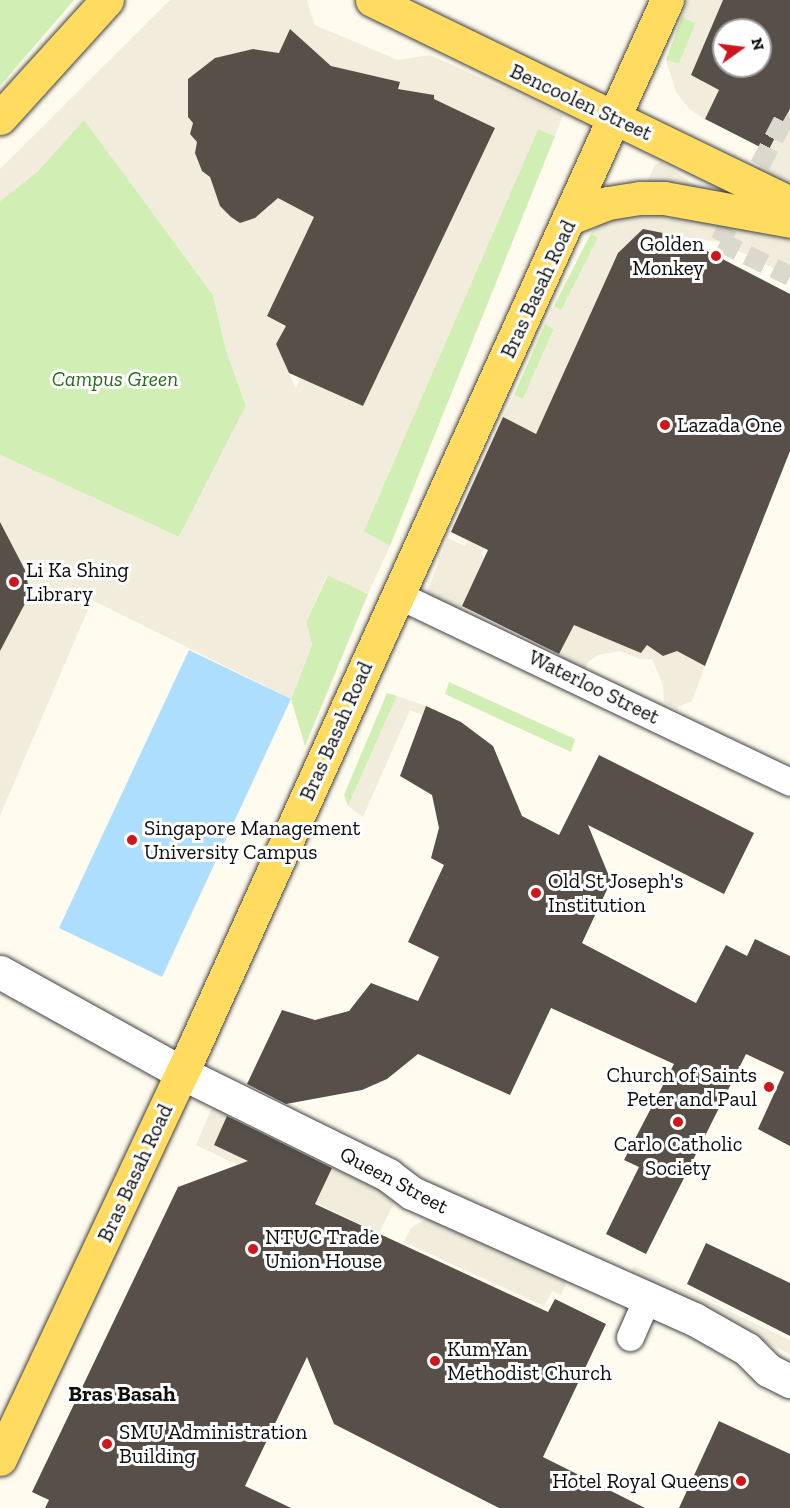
<!DOCTYPE html>
<style>
body{margin:0}
#map{position:relative;width:790px;height:1508px;overflow:hidden;background:#fffcef;font-family:"Zilla Slab",serif}
div>[style]{position:absolute}
.green>*{inset:0;background:#d1eeb4}
.plaza>*{inset:0;background:#f1ecdc}
.water>*{inset:0;background:#addefd}
.building>*{inset:0;background:#584f49}
.pedestrian-tunnel>*{height:20px;margin-top:-10px;transform-origin:0;background:repeating-linear-gradient(90deg,#dbd8cd 0 20px,transparent 0 30px)}
.roads{filter:drop-shadow(0 0 2px #414141) drop-shadow(0 0 2px #414141)}
.minor>*{height:27px;margin:-13.5px;padding:0 13.5px;transform-origin:13.5px;border-radius:13.5px;background:#fff}
.tertiary>*{height:33px;margin:-16.5px;padding:0 16.5px;transform-origin:16.5px;border-radius:16.5px;background:#fff}
.primary>*{height:33px;margin:-16.5px;padding:0 16.5px;transform-origin:16.5px;border-radius:16.5px;background:#ffdb5f}
.dots>*{width:16px;height:16px;translate:-50% -50%;box-sizing:border-box;border:3px solid #fff;border-radius:50%}
span{translate:-50% -50%;white-space:nowrap;text-align:center;line-height:1.15;-webkit-text-stroke:6px #fff;paint-order:stroke}
.street-label{font-size:21px;color:#0e0e0e}
.poi-label{font-size:21px;color:#0e0e0e}
.right{translate:-100% -50%;text-align:right}
.left{translate:0 -50%;text-align:left}
.park-label{font-size:21px;color:#276d17;font-style:italic}
.neighbourhood-label{font-size:22px;color:#0e0e0e;font-weight:700}
.north{position:absolute;left:712px;top:18px;width:60px;height:60px;box-sizing:border-box;background:#fff;border:2px solid #9f9f9f;border-radius:50%;rotate:76deg;font-size:16px;font-weight:700;line-height:24px;text-align:center;color:#0e0e0e}
.north::after{content:'';display:block;margin:auto;width:21px;height:27px;background:#ce161b;clip-path:polygon(50% 0,100% 100%,50% 72%,0 100%)}
</style>
<div id="map">
<div class="green">
<div style="clip-path:polygon(0 0,74px 0,0 86px)"></div>
<div style="clip-path:polygon(682px 16px,696px 24px,679px 64px,666px 60px)"></div>
<div style="clip-path:polygon(84px 119px,213px 295px,226px 350px,246px 406px,179px 537px,0 455px,0 201px,38px 171px)"></div>
<div style="clip-path:polygon(538px 129px,555px 136px,390px 546px,363px 532px)"></div>
<div style="clip-path:polygon(591px 233px,598px 238px,561px 311px,554px 306px)"></div>
<div style="clip-path:polygon(545px 324px,554px 329px,523px 399px,514px 395px)"></div>
<div style="clip-path:polygon(328px 575px,368px 594px,305px 746px,291px 699px,312px 645px,306px 622px)"></div>
<div style="clip-path:polygon(449px 682px,575px 739px,571px 752px,445px 694px)"></div>
<div style="clip-path:polygon(387px 693px,397px 696px,348px 806px,344px 795px)"></div>
</div>
<div class="plaza">
<div style="clip-path:polygon(evenodd,170px 0,307px 0,315px 25px,398px 60px,430px 55px,563px 115px,555px 136px,538px 129px,364px 531px,390px 546px,368px 594px,327px 575px,306px 622px,312px 645px,291px 699px,92px 600px,0 816px,0 455px,179px 537px,246px 405px,226px 350px,213px 295px,84px 120px,38px 171px,0 201px,0 169px,170px 0,290px 29px,317px 54px,324px 79px,332px 67px,400px 82px,398px 89px,434px 95px,434px 99px,494px 128px,363px 406px,300px 378px,296px 389px,276px 344px,286px 326px,267px 316px,318px 209px,276px 190px,270px 206px,255px 218px,240px 223px,220px 206px,197px 142px,190px 134px,193px 123px,188px 117px,188px 79px,216px 58px,253px 49px,279px 53px,290px 29px)"></div>
<div style="clip-path:polygon(evenodd,688px 0,745px 0,694px 74px,790px 125px,790px 276px,720px 242px,678px 236px,618px 253px,482px 554px,495px 585px,641px 653px,647px 645px,663px 656px,677px 651px,705px 666px,692px 701px,676px 708px,664px 702px,663px 685px,652px 659px,640px 659px,620px 651px,598px 655px,588px 662px,580px 679px,428px 602px,427px 592px,448px 538px,465px 546px,520px 426px,503px 417px,514px 395px,523px 399px,554px 329px,545px 324px,554px 306px,561px 310px,598px 238px,591px 233px,605px 219px,642px 209px,732px 219px,781px 125px,718px 94px,705px 119px,689px 109px,676px 92px,666px 60px,679px 64px,695px 24px,682px 16px,688px 0,470px 589px,568px 637px,559px 654px,462px 607px,470px 589px)"></div>
<div style="clip-path:polygon(661px 162px,717px 200px,647px 182px,655px 165px)"></div>
<div style="clip-path:polygon(397px 696px,426px 706px,423px 715px,410px 710px,363px 817px,348px 806px)"></div>
<div style="clip-path:polygon(evenodd,221px 1104px,394px 1192px,393px 1205px,379px 1233px,196px 1145px,211px 1110px,221px 1104px,228px 1115px,333px 1165px,319px 1194px,214px 1145px,228px 1115px)"></div>
<div style="clip-path:polygon(426px 1219px,437px 1219px,568px 1279px,561px 1295px,552px 1291px,544px 1306px,404px 1242px,411px 1228px)"></div>
<div style="clip-path:polygon(634px 1266px,790px 1340px,790px 1354px,628px 1277px)"></div>
</div>
<div class="water">
<div style="clip-path:polygon(189px 650px,291px 699px,162px 977px,59px 928px)"></div>
</div>
<div class="building">
<div style="clip-path:polygon(evenodd,723px 0,790px 0,790px 109px,768px 151px,705px 119px,719px 90px,691px 75px,723px 0,724px 30px,760px 30px,760px 66px,724px 66px,724px 30px)"></div>
<div style="clip-path:polygon(290px 29px,331px 66px,400px 82px,398px 89px,434px 95px,434px 99px,495px 128px,363px 406px,289px 373px,276px 344px,286px 326px,267px 316px,314px 217px,278px 198px,255px 218px,240px 223px,231px 217px,220px 206px,210px 177px,202px 171px,195px 153px,197px 142px,190px 134px,193px 123px,188px 117px,188px 79px,215px 58px,253px 49px,279px 53px)"></div>
<div style="clip-path:polygon(643px 229px,678px 236px,790px 294px,790px 451px,705px 666px,677px 651px,663px 656px,647px 645px,641px 653px,574px 625px,559px 654px,462px 606px,488px 550px,451px 532px,503px 417px,536px 434px,618px 253px)"></div>
<div style="clip-path:polygon(0 522px,25px 570px,30px 594px,0 651px)"></div>
<div style="clip-path:polygon(426px 706px,461px 722px,493px 746px,522px 816px,559px 835px,599px 755px,754px 833px,724px 894px,588px 825px,611px 881px,582px 943px,696px 1003px,726px 945px,747px 956px,755px 939px,790px 956px,790px 1146px,758px 1129px,784px 1072px,746px 1054px,646px 1254px,606px 1234px,639px 1167px,624px 1160px,674px 1064px,551px 1008px,510px 1095px,418px 1054px,387px 1079px,362px 1090px,286px 1104px,247px 1084px,282px 1010px,315px 1020px,349px 1011px,371px 983px,418px 1001px,439px 957px,408px 942px,444px 865px,431px 858px,439px 828px,432px 795px,400px 776px)"></div>
<div style="clip-path:polygon(227px 1116px,332px 1168px,315px 1204px,548px 1312px,555px 1299px,606px 1324px,543px 1457px,645px 1508px,499px 1508px,334px 1424px,307px 1357px,245px 1486px,291px 1508px,45px 1508px,49px 1500px,32px 1492px,178px 1187px,248px 1161px,214px 1145px)"></div>
<div style="clip-path:polygon(706px 1243px,790px 1283px,790px 1336px,687px 1284px)"></div>
<div style="clip-path:polygon(719px 1421px,790px 1454px,790px 1508px,679px 1508px)"></div>
</div>
<div class="pedestrian-tunnel">
<div style="left:790px;top:125px;width:8px;rotate:-150deg"></div>
<div style="left:783px;top:121px;width:136px;rotate:117.5deg"></div>
<div style="left:720px;top:242px;width:78px;rotate:25.9deg"></div>
</div>
<div class="roads">
<div class="minor">
<div style="left:398px;top:595px;width:434px;rotate:25.5deg"></div>
<div style="left:630px;top:1337px;width:45px;rotate:-66.3deg"></div>
</div>
<div class="tertiary">
<div style="left:0;top:972px;width:208px;rotate:29deg"></div>
<div style="left:182px;top:1073px;width:230px;rotate:26.3deg"></div>
<div style="left:388px;top:1175px;width:30px;rotate:37deg"></div>
<div style="left:412px;top:1193px;width:309px;rotate:24.1deg"></div>
<div style="left:694px;top:1319px;width:61px;rotate:29.5deg"></div>
<div style="left:747px;top:1349px;width:30px;rotate:45deg"></div>
<div style="left:768px;top:1370px;width:25px;rotate:27deg"></div>
</div>
<div class="primary">
<div style="left:372px;top:0;width:465px;rotate:25.9deg"></div>
<div style="left:0;top:118px;width:159px;rotate:-47.8deg"></div>
<div style="left:570px;top:218px;width:41px;rotate:-21.5deg"></div>
<div style="left:608px;top:203px;width:32px;rotate:-9deg"></div>
<div style="left:640px;top:198px;width:24px"></div>
<div style="left:664px;top:198px;width:128px;rotate:10.3deg"></div>
<div style="left:0;top:1459px;width:427px;rotate:-64.8deg"></div>
<div style="left:182px;top:1073px;width:1178px;rotate:-65.68deg"></div>
</div>
</div>
<div class="dots">
<div style="left:716px;top:256px;background:#ce161b"></div>
<div style="left:665px;top:425px;background:#ce161b"></div>
<div style="left:14px;top:582px;background:#ce161b"></div>
<div style="left:132px;top:840px;background:#ce161b"></div>
<div style="left:536px;top:893px;background:#ce161b"></div>
<div style="left:769px;top:1087px;background:#ce161b"></div>
<div style="left:678px;top:1122px;background:#ce161b"></div>
<div style="left:253px;top:1249px;background:#ce161b"></div>
<div style="left:435px;top:1361px;background:#ce161b"></div>
<div style="left:107px;top:1444px;background:#ce161b"></div>
<div style="left:741px;top:1481px;background:#ce161b"></div>
</div>
<div class="street-label">
<span style="left:581px;top:102px;rotate:25deg">Bencoolen Street</span>
<span style="left:538px;top:289px;rotate:-65deg">Bras Basah Road</span>
<span style="left:594px;top:687px;rotate:26deg">Waterloo Street</span>
<span style="left:336px;top:731px;rotate:-66deg">Bras Basah Road</span>
<span style="left:135px;top:1173px;rotate:-65deg">Bras Basah Road</span>
<span style="left:394px;top:1180px;rotate:28deg">Queen Street</span>
</div>
<div class="poi-label">
<span class="right" style="left:704px;top:256px">Golden<br>Monkey</span>
<span class="left" style="left:677px;top:425px">Lazada One</span>
<span class="left" style="left:26px;top:582px">Li Ka Shing<br>Library</span>
<span class="left" style="left:144px;top:840px">Singapore Management<br>University Campus</span>
<span class="left" style="left:548px;top:893px">Old St Joseph's<br>Institution</span>
<span class="right" style="left:757px;top:1087px">Church of Saints<br>Peter and Paul</span>
<span style="left:678px;top:1156px">Carlo Catholic<br>Society</span>
<span class="left" style="left:265px;top:1249px">NTUC Trade<br>Union House</span>
<span class="left" style="left:447px;top:1361px">Kum Yan<br>Methodist Church</span>
<span class="left" style="left:119px;top:1444px">SMU Administration<br>Building</span>
<span class="right" style="left:729px;top:1481px">Hotel Royal Queens</span>
</div>
<div class="park-label">
<span style="left:115px;top:379px">Campus Green</span>
</div>
<div class="neighbourhood-label">
<span style="left:122px;top:1394px">Bras Basah</span>
</div>
<div class="north">N</div>
</div>
